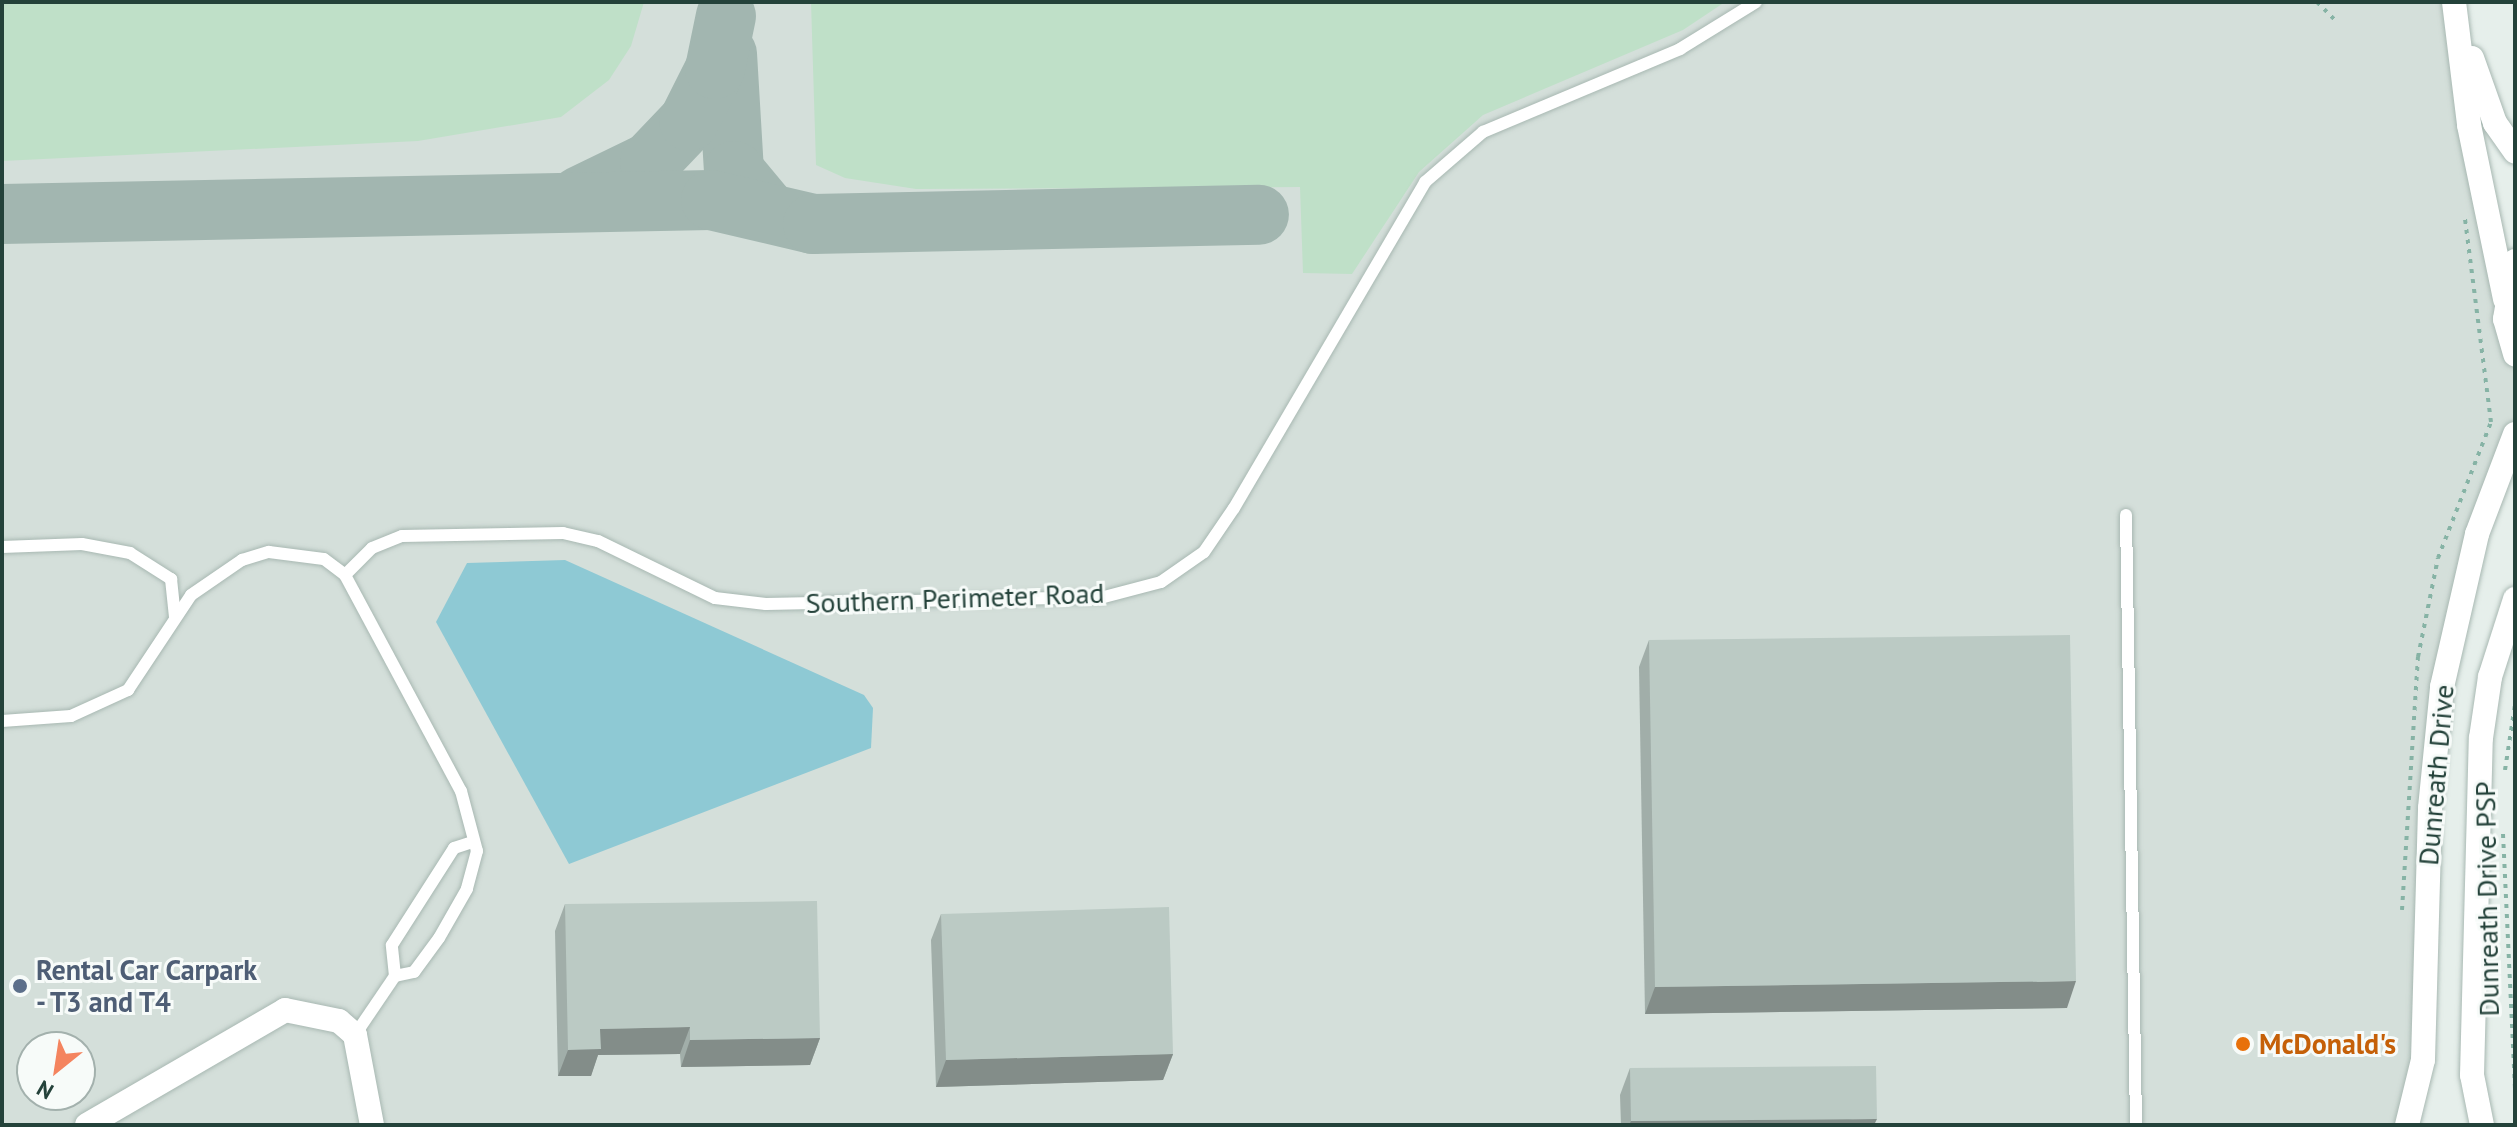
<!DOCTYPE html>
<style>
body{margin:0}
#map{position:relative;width:2517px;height:1127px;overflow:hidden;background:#e6efeb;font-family:"PT Sans",sans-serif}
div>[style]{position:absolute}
.built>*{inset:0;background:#d4dfda}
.green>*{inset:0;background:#bfe0c8}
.water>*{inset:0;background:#8ec9d4}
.taxiway>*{height:60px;margin:-30px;padding:0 30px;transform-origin:30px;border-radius:30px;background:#a2b6b0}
.path>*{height:4px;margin-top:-2px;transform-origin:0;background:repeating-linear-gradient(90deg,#86b3a5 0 4px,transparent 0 10px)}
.roads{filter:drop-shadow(0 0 2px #a8b8b2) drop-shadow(0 0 2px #a8b8b2)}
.service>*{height:12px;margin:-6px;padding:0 6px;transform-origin:6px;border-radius:6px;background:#fff}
.minor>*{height:24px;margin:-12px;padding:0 12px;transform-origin:12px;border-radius:12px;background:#fff}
.secondary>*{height:24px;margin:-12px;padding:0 12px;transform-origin:12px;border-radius:12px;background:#fff}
.wall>*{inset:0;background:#a1aea9}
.shaded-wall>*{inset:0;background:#838d89}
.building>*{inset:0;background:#bbcac4}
.dots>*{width:22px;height:22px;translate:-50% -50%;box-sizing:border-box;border:4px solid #f7fbf9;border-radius:50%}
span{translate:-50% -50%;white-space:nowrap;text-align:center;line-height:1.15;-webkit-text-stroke:6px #f7fbf9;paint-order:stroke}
.street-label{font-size:28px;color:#24423a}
.service-label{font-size:28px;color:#4e5e75;font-weight:700}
.left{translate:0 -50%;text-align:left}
.food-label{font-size:28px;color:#c56008;font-weight:700}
.frame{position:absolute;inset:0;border:4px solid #24423a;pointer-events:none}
.north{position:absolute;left:16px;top:1031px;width:80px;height:80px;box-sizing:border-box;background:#f7fbf9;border:2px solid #a3b1ad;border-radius:50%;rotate:210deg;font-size:22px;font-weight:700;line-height:32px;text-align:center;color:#24423a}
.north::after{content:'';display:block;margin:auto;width:28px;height:36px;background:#f4845f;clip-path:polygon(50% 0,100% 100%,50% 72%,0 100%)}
</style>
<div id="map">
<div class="built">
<div style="clip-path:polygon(evenodd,2px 2px,2453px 2px,2515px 355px,2515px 433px,2453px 625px,2408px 1125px,2px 1125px,2px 2px,32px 1047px,80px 1047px,80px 1095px,32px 1095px,32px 1047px)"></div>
</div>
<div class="green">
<div style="clip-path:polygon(2px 2px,644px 2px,631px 46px,609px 80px,561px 117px,418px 141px,2px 161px)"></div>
<div style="clip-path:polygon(811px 2px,1725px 2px,1683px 30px,1483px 115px,1419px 172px,1352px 274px,1303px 273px,1300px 187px,916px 189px,845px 178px,816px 165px)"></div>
</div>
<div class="water">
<div style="clip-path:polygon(565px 560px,864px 695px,873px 708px,871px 748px,569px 864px,436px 622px,467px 563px)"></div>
</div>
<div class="taxiway">
<div style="left:727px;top:54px;width:117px;rotate:86.6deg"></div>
<div style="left:734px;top:171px;width:53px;rotate:50.3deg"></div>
<div style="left:580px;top:196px;width:78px;rotate:-25.9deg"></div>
<div style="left:650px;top:162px;width:57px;rotate:-46.4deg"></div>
<div style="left:689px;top:121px;width:58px;rotate:-63.4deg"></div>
<div style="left:715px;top:69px;width:54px;rotate:-78.3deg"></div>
<div style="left:2px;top:214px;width:709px;rotate:-1.13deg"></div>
<div style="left:711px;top:200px;width:105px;rotate:13.2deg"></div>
<div style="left:813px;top:224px;width:446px;rotate:-1.2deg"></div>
</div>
<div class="path">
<div style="left:2317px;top:2px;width:27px;rotate:45deg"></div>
<div style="left:2505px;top:770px;width:66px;rotate:-81.3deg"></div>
<div style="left:2503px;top:834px;width:257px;rotate:87.3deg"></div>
<div style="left:2402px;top:910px;width:254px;rotate:-86.4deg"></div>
<div style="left:2418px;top:657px;width:101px;rotate:-78.6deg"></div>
<div style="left:2438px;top:558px;width:146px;rotate:-68.7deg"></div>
<div style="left:2491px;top:422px;width:205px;rotate:-97.3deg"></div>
</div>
<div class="roads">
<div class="service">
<div style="left:2126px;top:515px;width:610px;rotate:89.06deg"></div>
<div style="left:2px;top:547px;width:80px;rotate:-2.1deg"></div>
<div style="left:82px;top:544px;width:49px;rotate:10.6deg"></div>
<div style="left:130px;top:553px;width:49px;rotate:32.4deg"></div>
<div style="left:171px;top:579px;width:39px;rotate:84deg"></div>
<div style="left:345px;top:575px;width:38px;rotate:-45deg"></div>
<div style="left:372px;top:548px;width:32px;rotate:-22deg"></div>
<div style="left:402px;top:536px;width:161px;rotate:-1.1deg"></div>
<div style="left:563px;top:533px;width:36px;rotate:13deg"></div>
<div style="left:598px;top:541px;width:130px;rotate:26deg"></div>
<div style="left:715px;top:598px;width:51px;rotate:6.7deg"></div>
<div style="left:766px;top:604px;width:338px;rotate:-1.2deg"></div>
<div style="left:1104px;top:597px;width:59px;rotate:-14.7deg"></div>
<div style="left:1161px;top:582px;width:52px;rotate:-34.9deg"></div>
<div style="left:1204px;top:552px;width:53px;rotate:-55.7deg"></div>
<div style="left:1234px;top:508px;width:378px;rotate:-59.6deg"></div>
<div style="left:1425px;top:182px;width:77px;rotate:-40.8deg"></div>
<div style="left:1483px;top:132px;width:214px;rotate:-22.8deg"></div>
<div style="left:1680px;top:49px;width:89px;rotate:-31.7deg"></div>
<div style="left:2px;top:721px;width:69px;rotate:-4.1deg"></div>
<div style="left:71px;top:716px;width:63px;rotate:-24.5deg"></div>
<div style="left:128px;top:690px;width:114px;rotate:-56.4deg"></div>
<div style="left:191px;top:595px;width:62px;rotate:-34.5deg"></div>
<div style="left:242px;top:560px;width:28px;rotate:-17deg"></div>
<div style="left:269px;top:552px;width:55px;rotate:7.3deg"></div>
<div style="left:324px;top:559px;width:26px;rotate:37deg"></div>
<div style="left:345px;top:575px;width:245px;rotate:61.8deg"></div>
<div style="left:461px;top:791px;width:62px;rotate:75.1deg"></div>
<div style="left:477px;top:851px;width:39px;rotate:105deg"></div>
<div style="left:467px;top:889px;width:56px;rotate:119.7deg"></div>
<div style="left:439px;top:938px;width:42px;rotate:126.3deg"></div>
<div style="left:414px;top:972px;width:19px;rotate:168deg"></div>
<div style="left:395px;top:976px;width:31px;rotate:-96deg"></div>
<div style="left:392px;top:945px;width:115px;rotate:-57.4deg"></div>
<div style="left:454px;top:848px;width:19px;rotate:-18deg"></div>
<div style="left:355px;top:1035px;width:71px;rotate:-55.9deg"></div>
</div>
<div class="minor">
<div style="left:2454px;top:2px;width:124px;rotate:83deg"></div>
<div style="left:2469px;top:125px;width:178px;rotate:78.3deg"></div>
<div style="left:2472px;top:58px;width:69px;rotate:70.5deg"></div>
<div style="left:2495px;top:123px;width:35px;rotate:55deg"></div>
<div style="left:87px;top:1125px;width:229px;rotate:-30.1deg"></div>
<div style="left:285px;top:1010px;width:55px;rotate:11.5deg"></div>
<div style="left:339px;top:1021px;width:21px;rotate:41deg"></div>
<div style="left:355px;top:1035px;width:92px;rotate:79.3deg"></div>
</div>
<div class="secondary">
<div style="left:2515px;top:261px;width:59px;rotate:99.8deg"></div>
<div style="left:2505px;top:319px;width:37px;rotate:74deg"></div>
<div style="left:2407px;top:1125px;width:67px;rotate:-76.2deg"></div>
<div style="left:2423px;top:1060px;width:252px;rotate:-88.4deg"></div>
<div style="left:2430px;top:808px;width:122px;rotate:-84.3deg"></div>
<div style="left:2442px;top:687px;width:157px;rotate:-77.1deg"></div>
<div style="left:2477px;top:534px;width:107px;rotate:-69.2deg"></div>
<div style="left:2482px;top:1125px;width:51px;rotate:-101.3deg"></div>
<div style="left:2472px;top:1075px;width:337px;rotate:-88.5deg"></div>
<div style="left:2481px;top:738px;width:62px;rotate:-81.6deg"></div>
<div style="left:2490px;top:677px;width:82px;rotate:-72.2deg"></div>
</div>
</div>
<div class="wall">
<div style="clip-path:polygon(1649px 640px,2067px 1008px,1645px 1014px,1639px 667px)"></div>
<div style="clip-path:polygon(565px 904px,820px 1038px,810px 1065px,681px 1067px,680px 1054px,598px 1055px,591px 1076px,558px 1076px,555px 931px)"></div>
<div style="clip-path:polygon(941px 914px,1173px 1054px,1163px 1080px,936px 1087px,931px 940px)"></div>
<div style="clip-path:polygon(1630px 1068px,1874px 1125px,1621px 1125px,1620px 1095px)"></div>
</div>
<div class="shaded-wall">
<div style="clip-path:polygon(2076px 981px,2067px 1008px,1645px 1014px,1655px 987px)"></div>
<div style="clip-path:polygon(690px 1027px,680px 1054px,598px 1055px,591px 1076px,558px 1076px,568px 1050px,600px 1029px)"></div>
<div style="clip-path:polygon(820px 1038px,810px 1065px,681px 1067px,690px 1040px)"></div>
<div style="clip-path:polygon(1173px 1054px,1163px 1080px,936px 1087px,946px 1060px)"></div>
<div style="clip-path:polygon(1877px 1119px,1874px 1125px,1629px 1125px,1631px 1121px)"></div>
</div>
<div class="building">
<div style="clip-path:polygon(2070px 635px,2076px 981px,1655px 987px,1649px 640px)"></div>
<div style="clip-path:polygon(817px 901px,820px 1038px,690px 1040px,690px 1027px,600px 1029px,601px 1049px,568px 1050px,565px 904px)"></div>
<div style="clip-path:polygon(1169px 907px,1173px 1054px,946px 1060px,941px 914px)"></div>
<div style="clip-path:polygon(1876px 1066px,1877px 1119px,1631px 1121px,1630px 1068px)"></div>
</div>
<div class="dots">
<div style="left:20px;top:986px;background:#5c6f8a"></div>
<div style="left:2243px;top:1044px;background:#e8710a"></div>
</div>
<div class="street-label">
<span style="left:955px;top:598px;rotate:-2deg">Southern Perimeter Road</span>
<span style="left:2436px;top:775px;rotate:-85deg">Dunreath Drive</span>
<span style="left:2487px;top:899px;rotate:-91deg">Dunreath Drive PSP</span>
</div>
<div class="service-label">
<span class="left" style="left:36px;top:986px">Rental Car Carpark<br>- T3 and T4</span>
</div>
<div class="food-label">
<span class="left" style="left:2259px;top:1044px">McDonald's</span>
</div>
<div class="frame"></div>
<div class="north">N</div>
</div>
